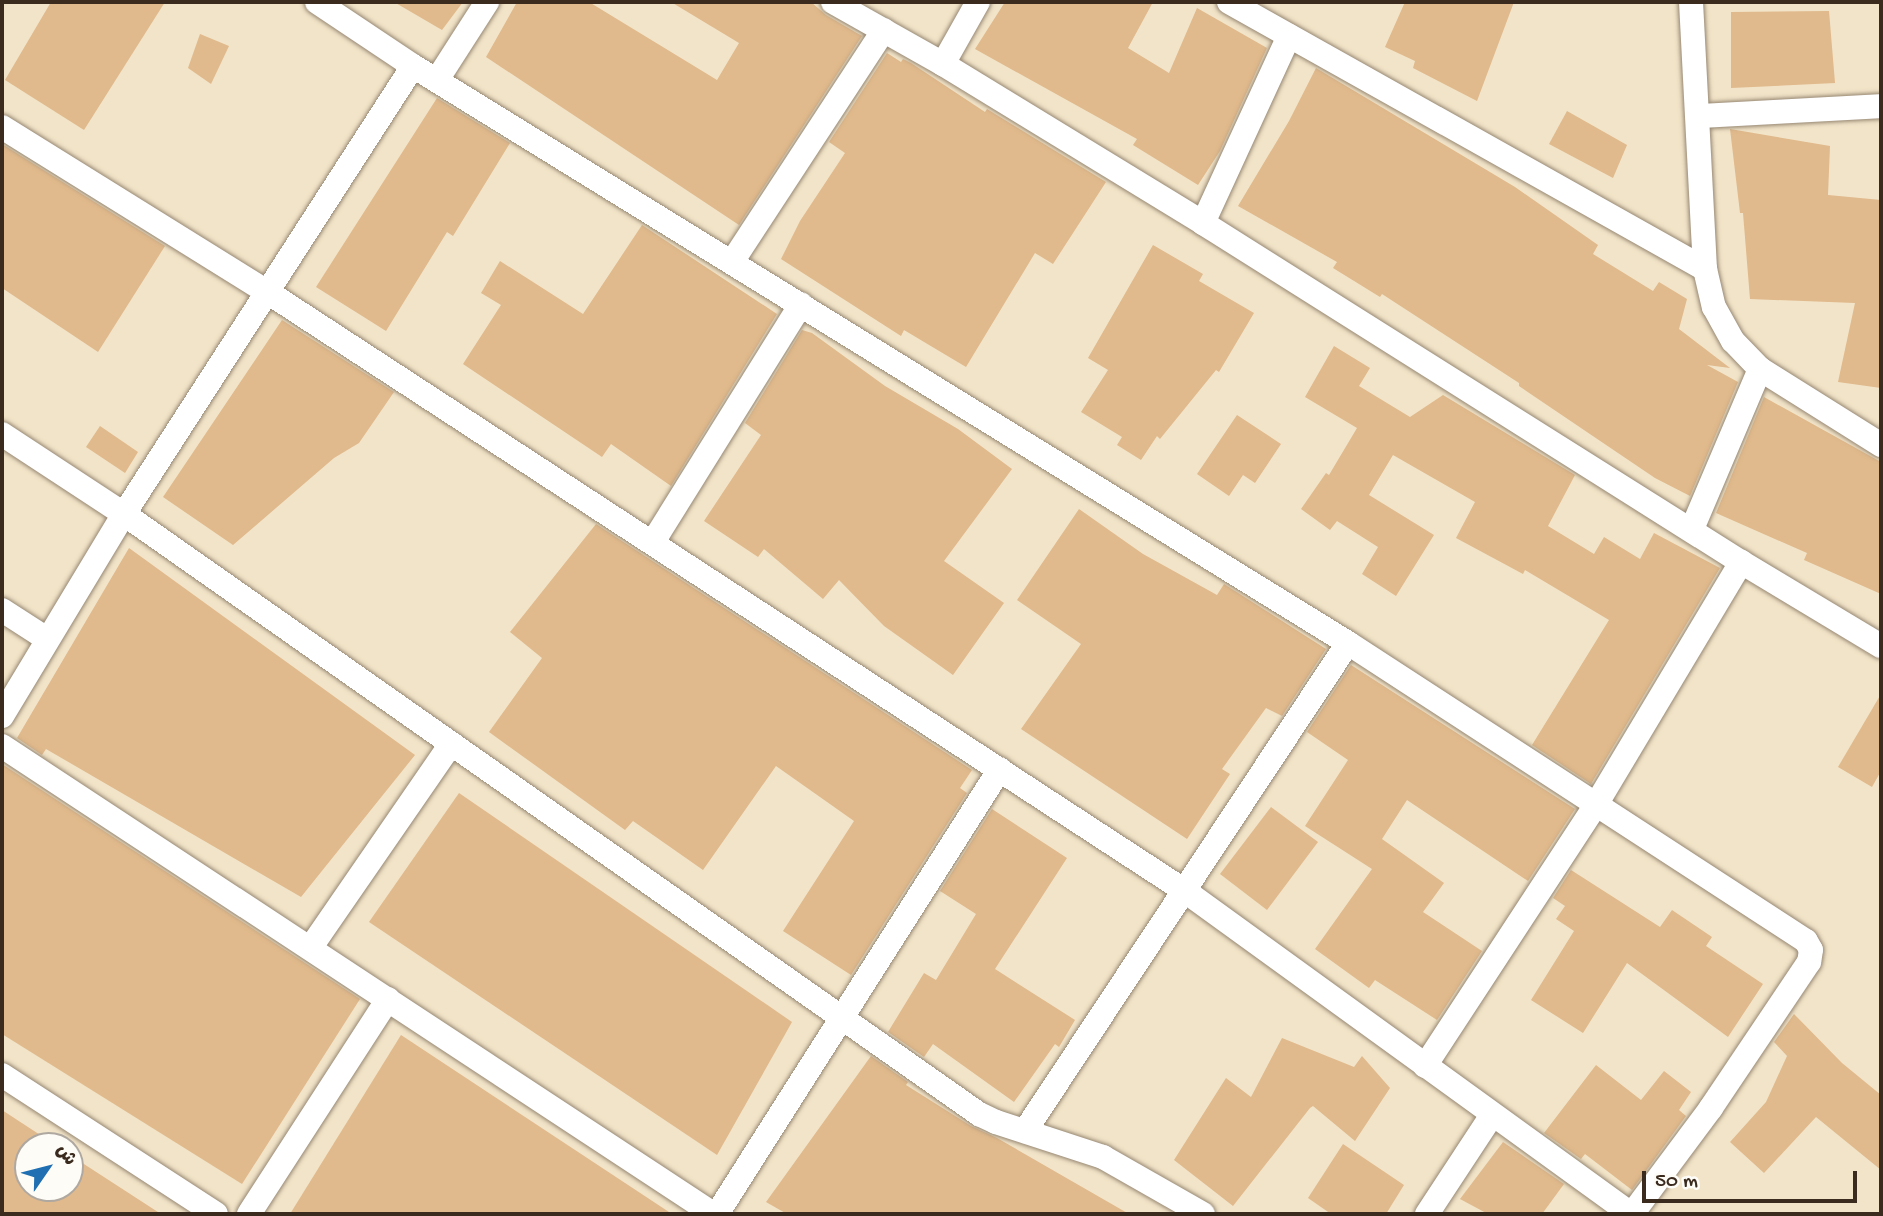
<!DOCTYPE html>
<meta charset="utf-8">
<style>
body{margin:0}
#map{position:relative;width:1883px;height:1216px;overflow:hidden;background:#f2e4c8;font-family:"Gochi Hand","Playpen Sans Arabic",sans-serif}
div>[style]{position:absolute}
.building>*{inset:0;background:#e0b98c}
.roads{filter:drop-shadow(0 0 2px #968773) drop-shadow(0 0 2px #968773)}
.minor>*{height:24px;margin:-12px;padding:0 12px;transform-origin:12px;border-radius:12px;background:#fff}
span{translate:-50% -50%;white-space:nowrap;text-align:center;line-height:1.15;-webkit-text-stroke:6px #fdfcf7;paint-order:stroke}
.frame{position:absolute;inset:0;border:4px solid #3b2a1e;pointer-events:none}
.north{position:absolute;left:14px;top:1132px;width:70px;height:70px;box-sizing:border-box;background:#fdfcf7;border:2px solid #afa8a0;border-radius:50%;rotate:55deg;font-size:19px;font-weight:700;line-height:28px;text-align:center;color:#3b2a1e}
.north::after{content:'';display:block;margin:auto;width:24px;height:32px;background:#1f6fb2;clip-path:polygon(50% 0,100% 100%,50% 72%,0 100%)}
.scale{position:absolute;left:1642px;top:1171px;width:215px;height:32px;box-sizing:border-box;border:4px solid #3b2a1e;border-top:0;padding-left:9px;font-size:21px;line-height:24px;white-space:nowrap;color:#3b2a1e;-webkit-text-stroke:5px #fdfcf7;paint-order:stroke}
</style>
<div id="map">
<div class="building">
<div style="clip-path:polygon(51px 2px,165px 2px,84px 130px,5px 80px)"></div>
<div style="clip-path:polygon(394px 2px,463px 2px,442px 30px)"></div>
<div style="clip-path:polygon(517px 2px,589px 2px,717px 80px,739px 43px,671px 2px,811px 2px,826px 15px,862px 36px,739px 225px,486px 57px)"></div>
<div style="clip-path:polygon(1005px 2px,1153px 2px,1128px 48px,1169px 73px,1197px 8px,1267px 48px,1220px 151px,1198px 185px,1133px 145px,1137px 139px,975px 49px)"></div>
<div style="clip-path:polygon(1405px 2px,1514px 2px,1477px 101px,1413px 68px,1415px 61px,1385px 47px)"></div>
<div style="clip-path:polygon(1829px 11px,1835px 83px,1731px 88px,1731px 12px)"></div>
<div style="clip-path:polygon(200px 34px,229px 46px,211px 84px,188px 68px)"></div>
<div style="clip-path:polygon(887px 53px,901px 62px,903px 59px,911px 63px,985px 112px,987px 109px,1106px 182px,1053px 264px,1035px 253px,966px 367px,904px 330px,901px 336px,781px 259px,800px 221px,845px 153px,829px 142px)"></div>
<div style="clip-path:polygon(1316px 68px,1515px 187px,1598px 245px,1593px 254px,1653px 291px,1659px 282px,1687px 299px,1679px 329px,1730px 368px,1707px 365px,1738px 382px,1690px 496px,1655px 478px,1519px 386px,1519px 383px,1382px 294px,1380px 297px,1333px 268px,1337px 262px,1238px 206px,1289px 121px)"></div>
<div style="clip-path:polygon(437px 98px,510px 143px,453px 236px,447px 232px,386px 331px,316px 287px)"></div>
<div style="clip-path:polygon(1567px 111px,1627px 145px,1613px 178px,1549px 144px)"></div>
<div style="clip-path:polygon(1730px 129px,1830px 146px,1828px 195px,1881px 200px,1881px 388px,1838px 382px,1855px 303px,1750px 299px,1743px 213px,1740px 213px)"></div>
<div style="clip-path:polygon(2px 144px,165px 246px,98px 352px,2px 288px)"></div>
<div style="clip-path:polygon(642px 225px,777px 314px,671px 486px,611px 444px,602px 457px,463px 364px,501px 305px,481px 293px,500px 261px,583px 314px)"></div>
<div style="clip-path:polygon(1153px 245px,1203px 274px,1199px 281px,1254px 313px,1219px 372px,1216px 370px,1160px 439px,1157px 436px,1141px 460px,1117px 445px,1122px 437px,1081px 412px,1108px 370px,1088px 358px)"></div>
<div style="clip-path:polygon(282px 320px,394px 392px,359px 443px,334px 458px,233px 545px,163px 497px)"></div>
<div style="clip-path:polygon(802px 330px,812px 333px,885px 386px,958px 429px,1012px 469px,944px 561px,1004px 603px,953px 675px,884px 626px,839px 580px,823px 599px,764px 549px,758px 557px,704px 521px,761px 435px,745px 423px)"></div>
<div style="clip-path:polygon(1334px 346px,1370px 368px,1359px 386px,1410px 417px,1443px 395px,1575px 475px,1548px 526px,1594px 554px,1604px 537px,1640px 559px,1654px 533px,1720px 568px,1591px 784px,1532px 745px,1609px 620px,1525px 570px,1523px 574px,1456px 538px,1475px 502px,1393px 455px,1369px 495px,1434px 535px,1396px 596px,1362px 574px,1378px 547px,1337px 521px,1330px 530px,1301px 509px,1326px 473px,1329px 475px,1357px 428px,1305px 397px)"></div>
<div style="clip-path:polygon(1764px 397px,1881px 462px,1881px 594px,1804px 560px,1807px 553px,1716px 513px)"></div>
<div style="clip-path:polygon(1237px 415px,1281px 444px,1255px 483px,1243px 475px,1229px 496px,1197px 474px)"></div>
<div style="clip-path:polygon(100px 426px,138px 452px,125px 473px,86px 447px)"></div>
<div style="clip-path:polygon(1079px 509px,1143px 554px,1217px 595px,1224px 584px,1326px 649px,1282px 716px,1266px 708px,1222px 769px,1230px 774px,1187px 839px,1021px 729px,1081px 644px,1017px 600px)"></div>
<div style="clip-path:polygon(596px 524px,972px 770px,960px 788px,967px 793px,851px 975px,783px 931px,854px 821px,776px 766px,703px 870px,633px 821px,625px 830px,489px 732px,542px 658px,510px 632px)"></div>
<div style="clip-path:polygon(129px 548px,415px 755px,301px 897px,46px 749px,42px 755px,17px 738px)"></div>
<div style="clip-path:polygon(1351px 665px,1575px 809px,1528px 881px,1407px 800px,1382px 839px,1444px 883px,1423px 912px,1482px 951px,1437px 1020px,1375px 980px,1369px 988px,1315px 949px,1372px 869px,1305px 826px,1348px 760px,1307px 732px)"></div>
<div style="clip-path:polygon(1881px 694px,1881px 771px,1872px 787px,1838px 767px)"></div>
<div style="clip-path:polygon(2px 764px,360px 999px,242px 1184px,2px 1034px)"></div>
<div style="clip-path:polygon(459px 793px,792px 1022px,717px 1155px,369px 922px)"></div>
<div style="clip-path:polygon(1271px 807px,1318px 842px,1267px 910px,1220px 874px)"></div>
<div style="clip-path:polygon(992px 809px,1067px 858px,995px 969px,1075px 1020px,1059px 1047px,1055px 1044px,1014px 1102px,933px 1044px,924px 1057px,888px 1032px,924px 973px,936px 980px,976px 914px,940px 891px)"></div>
<div style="clip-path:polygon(1571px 870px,1660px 927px,1672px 910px,1712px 937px,1706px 946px,1763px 984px,1728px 1037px,1627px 963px,1583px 1033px,1531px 1000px,1574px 931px,1556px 919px,1565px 906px,1553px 898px)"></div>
<div style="clip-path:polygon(1794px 1014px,1842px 1063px,1881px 1095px,1881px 1170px,1816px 1117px,1764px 1173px,1730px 1142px,1766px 1102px,1787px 1056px,1774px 1042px)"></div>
<div style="clip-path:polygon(401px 1035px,672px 1214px,290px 1214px)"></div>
<div style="clip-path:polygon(1282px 1038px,1354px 1067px,1362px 1056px,1390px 1088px,1355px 1141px,1313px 1106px,1310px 1108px,1233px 1206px,1174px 1160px,1226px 1078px,1251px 1097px)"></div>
<div style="clip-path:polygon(871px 1056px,908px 1082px,906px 1085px,971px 1126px,997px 1138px,1129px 1214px,787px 1214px,766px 1202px)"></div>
<div style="clip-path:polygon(1596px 1065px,1641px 1100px,1664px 1071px,1691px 1092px,1679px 1110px,1686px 1116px,1632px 1190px,1585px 1154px,1581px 1159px,1544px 1133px)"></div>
<div style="clip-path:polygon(2px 1110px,57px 1146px,28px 1146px,28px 1188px,70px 1188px,70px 1155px,161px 1214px,2px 1214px)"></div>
<div style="clip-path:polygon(1503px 1142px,1564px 1184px,1542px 1214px,1488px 1214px,1460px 1199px)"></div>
<div style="clip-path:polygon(1343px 1144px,1404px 1185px,1386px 1214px,1331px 1214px,1308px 1198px)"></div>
</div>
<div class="roads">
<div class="minor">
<div style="left:317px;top:2px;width:115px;rotate:33.7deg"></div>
<div style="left:413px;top:66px;width:1099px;rotate:31.68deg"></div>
<div style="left:1348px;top:643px;width:546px;rotate:33.05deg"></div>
<div style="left:1806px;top:941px;width:10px;rotate:61deg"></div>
<div style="left:1811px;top:950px;width:12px;rotate:99deg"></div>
<div style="left:1809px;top:962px;width:176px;rotate:123.9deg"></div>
<div style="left:1711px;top:1108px;width:132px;rotate:126.7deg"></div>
<div style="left:833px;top:2px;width:126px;rotate:29.4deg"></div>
<div style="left:943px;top:64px;width:305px;rotate:31.4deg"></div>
<div style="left:1203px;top:223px;width:636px;rotate:32.22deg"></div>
<div style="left:1741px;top:562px;width:163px;rotate:31deg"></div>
<div style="left:1229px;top:2px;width:546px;rotate:29.29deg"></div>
<div style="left:1691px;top:2px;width:267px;rotate:87deg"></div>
<div style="left:1705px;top:269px;width:39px;rotate:77deg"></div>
<div style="left:1714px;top:307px;width:39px;rotate:61deg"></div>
<div style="left:1733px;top:341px;width:39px;rotate:46deg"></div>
<div style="left:1760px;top:369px;width:143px;rotate:32.1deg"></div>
<div style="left:943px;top:64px;width:71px;rotate:-60.6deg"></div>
<div style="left:437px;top:80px;width:93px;rotate:-57.3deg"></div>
<div style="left:1699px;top:116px;width:182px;rotate:-3.1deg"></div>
<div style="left:2px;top:127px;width:314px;rotate:31.9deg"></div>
<div style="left:269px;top:293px;width:1094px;rotate:33.14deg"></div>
<div style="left:1185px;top:891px;width:551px;rotate:35.91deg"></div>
<div style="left:1203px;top:223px;width:206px;rotate:-65.3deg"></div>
<div style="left:732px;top:262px;width:277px;rotate:-56.8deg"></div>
<div style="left:2px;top:434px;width:146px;rotate:33.3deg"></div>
<div style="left:124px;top:514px;width:1045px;rotate:35.06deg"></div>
<div style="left:979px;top:1114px;width:19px;rotate:25deg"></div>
<div style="left:996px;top:1122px;width:113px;rotate:18.1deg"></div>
<div style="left:1103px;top:1157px;width:115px;rotate:29.7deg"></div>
<div style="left:1692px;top:529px;width:174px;rotate:-67deg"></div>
<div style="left:653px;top:542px;width:280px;rotate:-58.1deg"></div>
<div style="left:2px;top:610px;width:54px;rotate:32.8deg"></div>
<div style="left:2px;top:716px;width:236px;rotate:-58.9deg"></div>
<div style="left:124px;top:514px;width:533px;rotate:-57.17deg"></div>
<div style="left:2px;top:746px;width:851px;rotate:33.35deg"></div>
<div style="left:311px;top:947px;width:247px;rotate:-55.4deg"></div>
<div style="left:1425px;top:1066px;width:314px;rotate:-56.8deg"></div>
<div style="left:1597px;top:803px;width:281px;rotate:-59.1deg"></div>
<div style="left:2px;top:1075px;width:255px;rotate:33deg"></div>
<div style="left:1025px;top:1131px;width:585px;rotate:-56.5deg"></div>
<div style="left:249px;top:1214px;width:256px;rotate:-57.1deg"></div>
<div style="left:717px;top:1214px;width:527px;rotate:-57.55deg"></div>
<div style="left:1427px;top:1214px;width:118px;rotate:-56.7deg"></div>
</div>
</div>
<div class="frame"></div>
<div class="north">ش</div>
<div class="scale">50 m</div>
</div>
